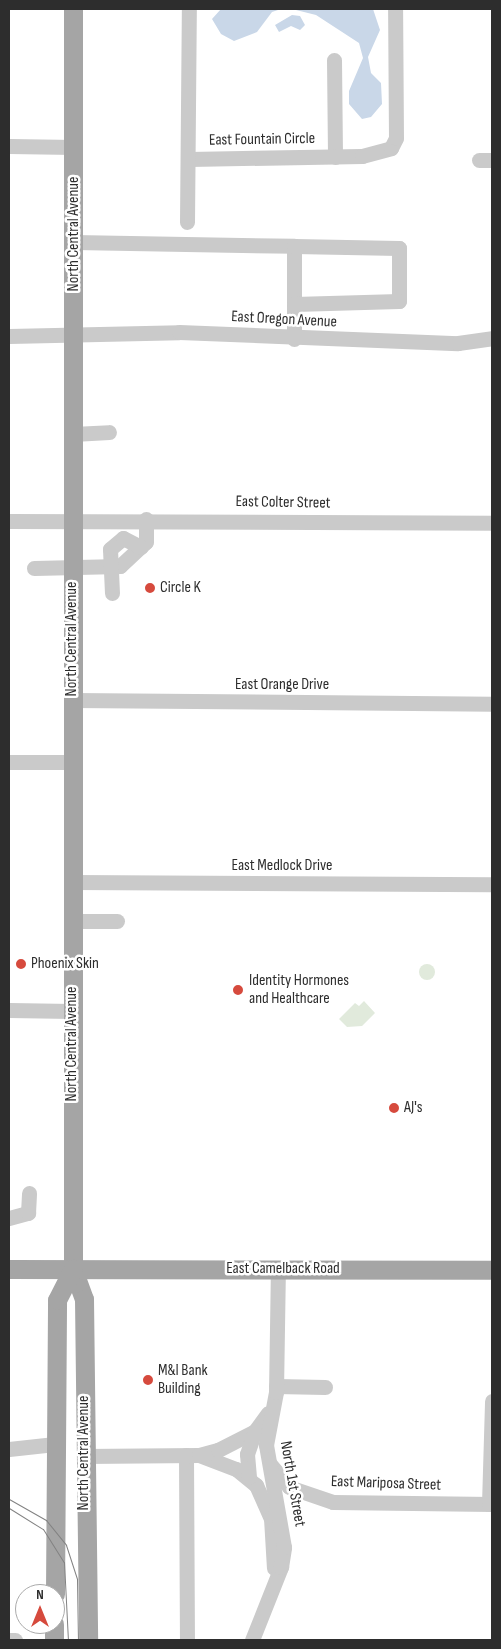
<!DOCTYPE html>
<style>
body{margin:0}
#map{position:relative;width:501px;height:1649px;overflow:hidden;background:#fff;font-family:"Sofia Sans Condensed",sans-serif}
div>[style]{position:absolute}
.green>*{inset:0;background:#e1eadc}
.round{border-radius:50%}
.water>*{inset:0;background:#c9d7e8}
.minor>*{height:15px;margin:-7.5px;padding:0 7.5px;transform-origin:7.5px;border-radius:7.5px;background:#cacaca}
.major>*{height:19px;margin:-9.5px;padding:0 9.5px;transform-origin:9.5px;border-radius:9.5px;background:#a5a5a5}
.tram>*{height:1px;margin:-0.5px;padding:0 0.5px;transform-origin:0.5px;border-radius:0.5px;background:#828282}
.dots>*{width:14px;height:14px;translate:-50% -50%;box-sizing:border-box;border:2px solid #fff;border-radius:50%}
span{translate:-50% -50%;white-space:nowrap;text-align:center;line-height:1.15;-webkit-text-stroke:5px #fff;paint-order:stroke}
.street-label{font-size:16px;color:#2d2d2d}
.poi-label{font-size:16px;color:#2d2d2d}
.left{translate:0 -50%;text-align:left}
.frame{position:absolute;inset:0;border:10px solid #2d2d2d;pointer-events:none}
.north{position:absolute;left:15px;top:1584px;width:50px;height:50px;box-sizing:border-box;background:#fff;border:1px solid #ababab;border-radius:50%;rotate:0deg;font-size:14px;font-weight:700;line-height:20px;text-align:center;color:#2d2d2d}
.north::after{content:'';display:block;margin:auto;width:18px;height:22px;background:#d64a3d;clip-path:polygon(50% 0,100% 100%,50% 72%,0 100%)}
</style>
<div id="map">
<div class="green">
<div class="round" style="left:419px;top:964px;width:16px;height:16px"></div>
<div style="clip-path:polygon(364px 1001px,375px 1013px,362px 1026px,347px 1027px,339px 1019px,355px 1003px,359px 1006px)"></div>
</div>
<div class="water">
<div style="clip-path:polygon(221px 9px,281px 9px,272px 12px,257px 32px,234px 41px,221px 34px,212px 19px)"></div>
<div style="clip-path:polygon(292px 9px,373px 9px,380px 30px,368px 57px,371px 73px,381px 83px,382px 104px,371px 117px,362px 119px,349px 104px,349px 91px,363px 58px,359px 43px,316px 15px)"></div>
<div style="clip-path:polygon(292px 15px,300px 16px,305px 25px,300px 30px,291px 26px,279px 32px,275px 25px)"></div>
</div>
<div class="minor">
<div style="left:334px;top:60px;width:97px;rotate:89.4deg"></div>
<div style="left:9px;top:146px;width:65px;rotate:0.9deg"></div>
<div style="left:189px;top:159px;width:173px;rotate:-1deg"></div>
<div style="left:362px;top:156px;width:30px;rotate:-15deg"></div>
<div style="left:391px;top:148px;width:11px;rotate:-63deg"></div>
<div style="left:396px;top:138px;width:129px;rotate:-90.4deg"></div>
<div style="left:479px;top:160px;width:13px"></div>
<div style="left:187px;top:222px;width:213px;rotate:-89.5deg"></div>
<div style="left:74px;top:242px;width:220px;rotate:1deg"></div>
<div style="left:294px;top:246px;width:93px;rotate:90deg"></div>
<div style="left:294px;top:246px;width:105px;rotate:1.1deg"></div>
<div style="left:399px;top:248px;width:53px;rotate:90deg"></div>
<div style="left:399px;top:301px;width:105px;rotate:178.4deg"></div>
<div style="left:9px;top:336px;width:170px;rotate:-1.3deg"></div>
<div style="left:179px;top:332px;width:279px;rotate:2.3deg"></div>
<div style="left:458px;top:343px;width:34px;rotate:-8deg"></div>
<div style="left:73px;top:434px;width:36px;rotate:-3deg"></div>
<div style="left:9px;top:521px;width:483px;rotate:0.2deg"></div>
<div style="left:34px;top:568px;width:86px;rotate:-1.3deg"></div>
<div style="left:120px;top:566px;width:35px;rotate:-43deg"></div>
<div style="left:146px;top:542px;width:23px;rotate:-90deg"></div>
<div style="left:112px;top:593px;width:44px;rotate:-92.6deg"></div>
<div style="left:110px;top:549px;width:17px;rotate:-40deg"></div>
<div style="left:123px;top:538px;width:20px;rotate:27deg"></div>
<div style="left:72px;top:700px;width:420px;rotate:0.5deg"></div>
<div style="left:9px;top:762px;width:63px"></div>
<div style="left:72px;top:882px;width:420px;rotate:0.3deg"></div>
<div style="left:72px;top:921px;width:45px"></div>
<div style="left:9px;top:1010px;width:63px;rotate:0.9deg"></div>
<div style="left:9px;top:1218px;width:20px;rotate:-15deg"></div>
<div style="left:28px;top:1213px;width:20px;rotate:-87deg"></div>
<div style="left:276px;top:1386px;width:49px;rotate:1.2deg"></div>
<div style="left:9px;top:1449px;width:46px;rotate:-6.2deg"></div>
<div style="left:186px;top:1455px;width:185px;rotate:89.7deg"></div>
<div style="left:199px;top:1455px;width:40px;rotate:21deg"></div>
<div style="left:236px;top:1469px;width:26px;rotate:39deg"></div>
<div style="left:256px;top:1485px;width:36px;rotate:66deg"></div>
<div style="left:271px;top:1518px;width:50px;rotate:86.6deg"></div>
<div style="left:84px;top:1456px;width:115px;rotate:-0.5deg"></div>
<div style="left:199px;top:1455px;width:20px;rotate:-15deg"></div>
<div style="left:218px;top:1450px;width:42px;rotate:-27.2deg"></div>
<div style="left:255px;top:1431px;width:22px;rotate:-54deg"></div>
<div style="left:270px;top:1464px;width:30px;rotate:50deg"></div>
<div style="left:289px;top:1487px;width:46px;rotate:18.8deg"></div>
<div style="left:333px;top:1502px;width:159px;rotate:0.7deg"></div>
<div style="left:249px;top:1477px;width:23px;rotate:-95deg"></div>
<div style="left:247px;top:1454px;width:24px;rotate:-71deg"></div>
<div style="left:489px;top:1504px;width:103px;rotate:-88.3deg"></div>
<div style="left:9px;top:1640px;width:6px"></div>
<div style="left:252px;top:1640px;width:79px;rotate:-68.3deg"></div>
<div style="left:281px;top:1567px;width:20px;rotate:-81deg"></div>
<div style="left:284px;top:1547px;width:104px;rotate:-100deg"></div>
<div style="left:266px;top:1445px;width:54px;rotate:-79.3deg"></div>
<div style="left:276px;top:1392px;width:123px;rotate:-89.1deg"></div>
</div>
<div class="major">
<div style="left:73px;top:9px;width:1260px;rotate:90deg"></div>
<div style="left:73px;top:1269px;width:32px;rotate:70deg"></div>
<div style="left:84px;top:1299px;width:341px;rotate:89.3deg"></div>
<div style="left:9px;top:1269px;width:483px;rotate:0.1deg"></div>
<div style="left:55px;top:1594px;width:294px;rotate:-89.6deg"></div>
<div style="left:57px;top:1300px;width:35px;rotate:-63deg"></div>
<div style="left:54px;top:1640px;width:16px;rotate:-90deg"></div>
</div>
<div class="tram">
<div style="left:9px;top:1499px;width:43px;rotate:29.6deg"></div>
<div style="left:46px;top:1520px;width:32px;rotate:51deg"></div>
<div style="left:66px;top:1545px;width:36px;rotate:72deg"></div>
<div style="left:77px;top:1579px;width:61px;rotate:89.1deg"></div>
<div style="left:9px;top:1508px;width:40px;rotate:32deg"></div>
<div style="left:43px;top:1529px;width:39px;rotate:58deg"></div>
<div style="left:64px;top:1562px;width:78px;rotate:87.1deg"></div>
</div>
<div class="dots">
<div style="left:150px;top:588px;background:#d64a3d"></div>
<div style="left:21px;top:964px;background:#d64a3d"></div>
<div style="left:238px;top:990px;background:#d64a3d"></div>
<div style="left:394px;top:1108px;background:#d64a3d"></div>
<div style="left:148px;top:1380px;background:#d64a3d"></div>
</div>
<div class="street-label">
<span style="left:262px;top:140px;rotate:-1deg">East Fountain Circle</span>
<span style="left:74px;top:234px;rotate:-90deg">North Central Avenue</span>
<span style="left:284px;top:320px;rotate:3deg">East Oregon Avenue</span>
<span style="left:283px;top:503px;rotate:1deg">East Colter Street</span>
<span style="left:72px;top:639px;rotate:-90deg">North Central Avenue</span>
<span style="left:282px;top:685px">East Orange Drive</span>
<span style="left:282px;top:866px">East Medlock Drive</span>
<span style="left:72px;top:1044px;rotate:-90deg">North Central Avenue</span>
<span style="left:283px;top:1269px">East Camelback Road</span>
<span style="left:84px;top:1453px;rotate:-90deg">North Central Avenue</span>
<span style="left:292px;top:1484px;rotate:80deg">North 1st Street</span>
<span style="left:386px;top:1484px;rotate:2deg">East Mariposa Street</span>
</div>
<div class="poi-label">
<span class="left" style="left:160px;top:588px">Circle K</span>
<span class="left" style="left:31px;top:964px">Phoenix Skin</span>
<span class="left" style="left:249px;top:990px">Identity Hormones<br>and Healthcare</span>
<span class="left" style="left:404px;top:1108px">AJ's</span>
<span class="left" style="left:158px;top:1380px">M&amp;I Bank<br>Building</span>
</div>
<div class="frame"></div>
<div class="north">N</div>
</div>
